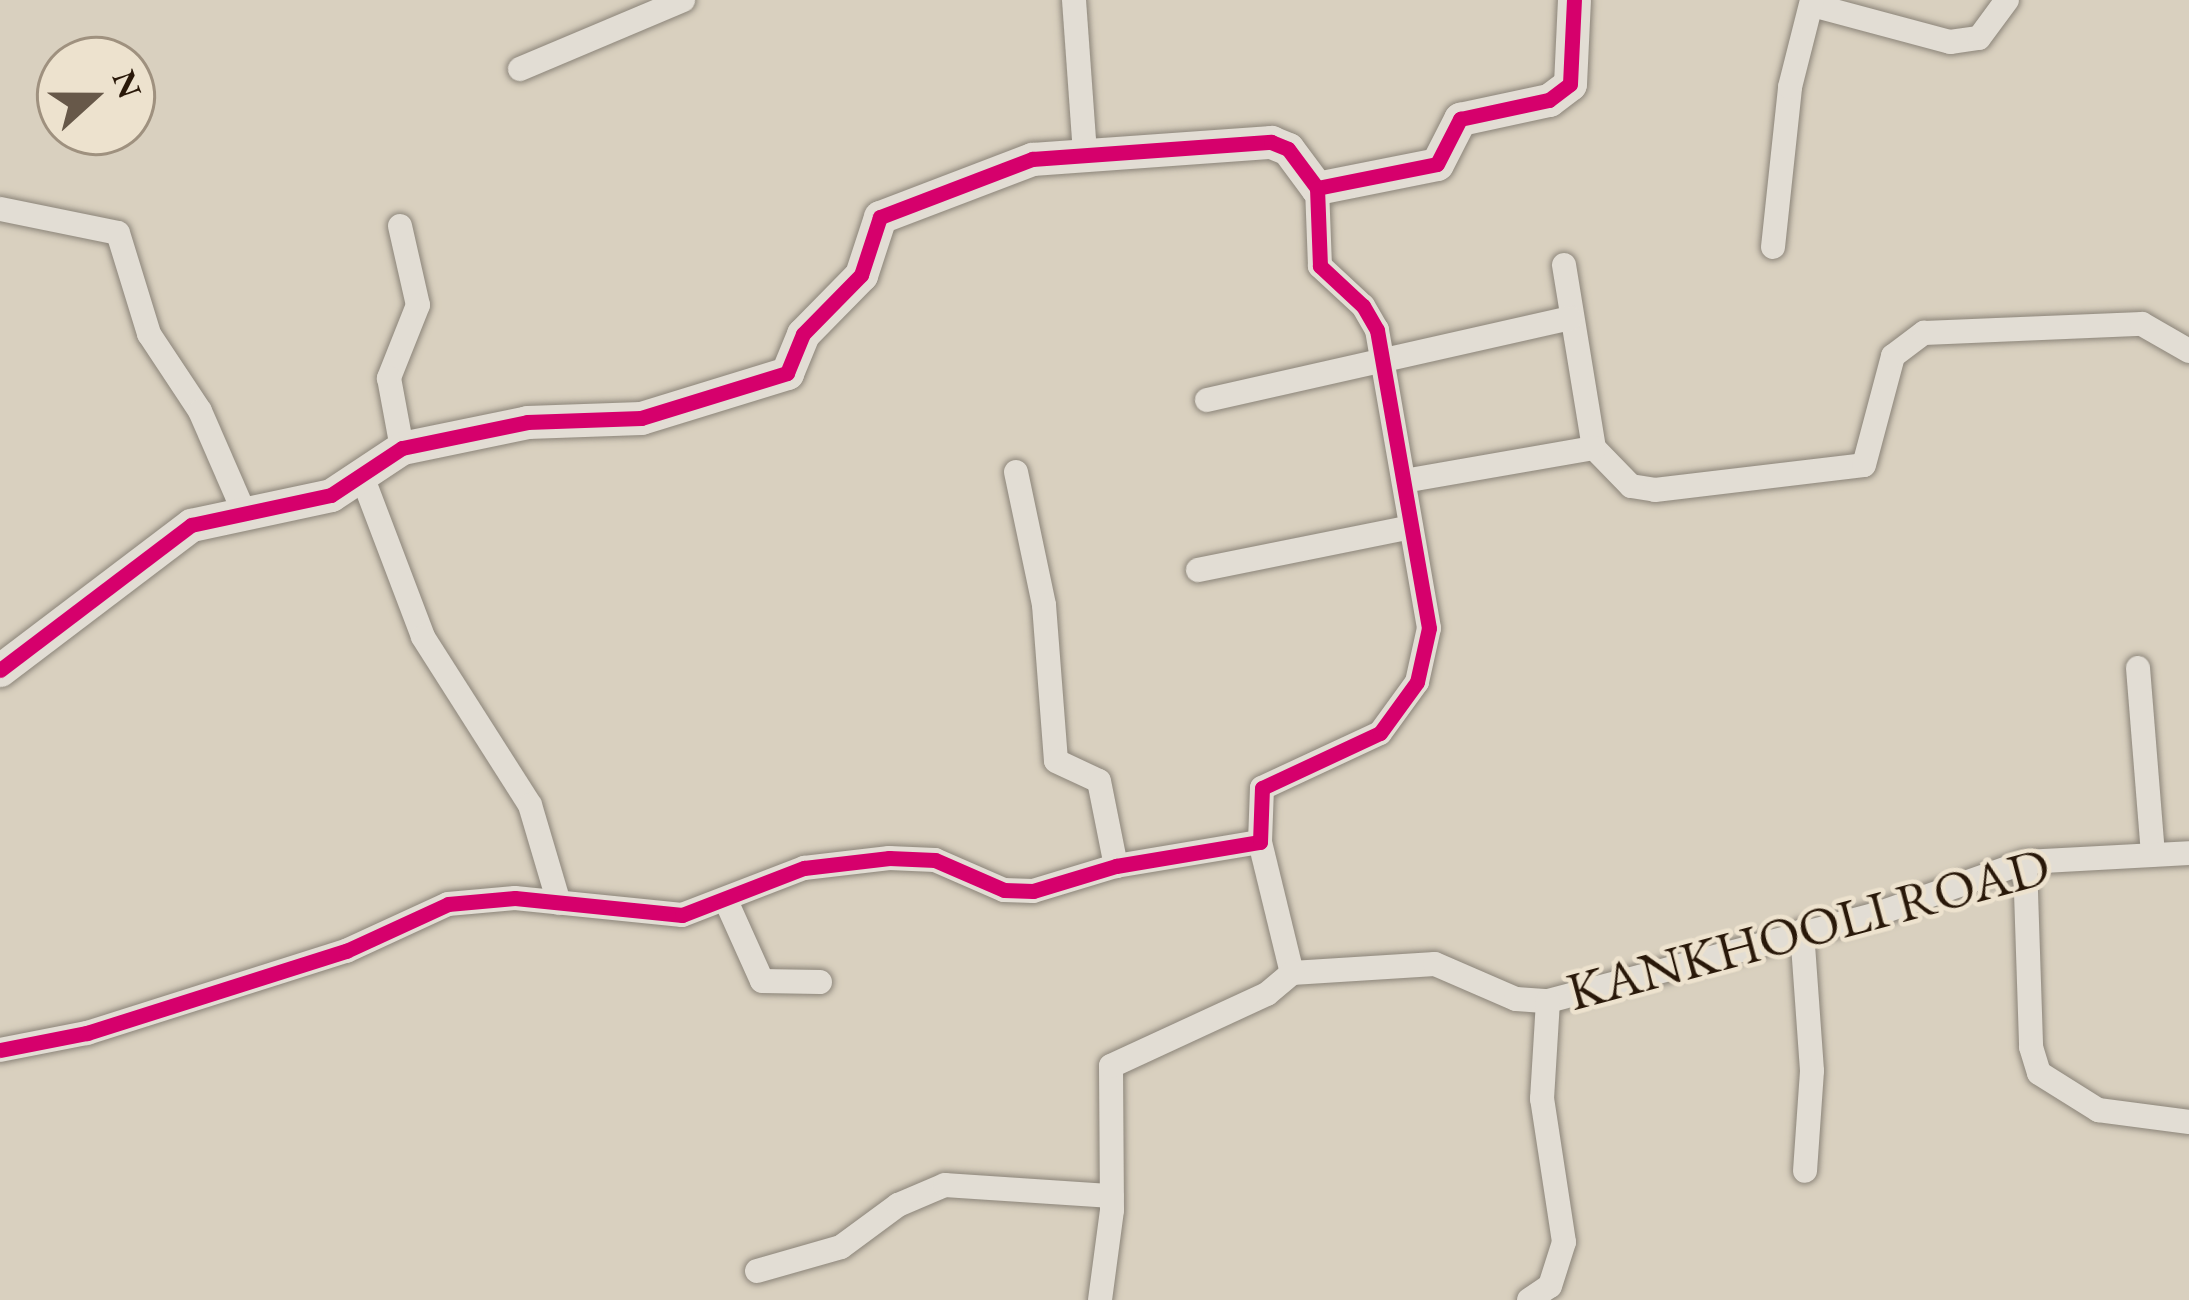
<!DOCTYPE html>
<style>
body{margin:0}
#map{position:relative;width:2189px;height:1300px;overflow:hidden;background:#d9d0bf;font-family:"EB Garamond",serif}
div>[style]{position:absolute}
.roads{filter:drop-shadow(0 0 3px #8b8479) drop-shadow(0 0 3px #8b8479)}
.street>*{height:24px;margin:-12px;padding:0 12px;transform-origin:12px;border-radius:12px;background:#e2ddd4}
.secondary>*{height:33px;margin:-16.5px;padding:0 16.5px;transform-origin:16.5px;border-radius:16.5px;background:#e2ddd4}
.cycleway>*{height:15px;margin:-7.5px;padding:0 7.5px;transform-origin:7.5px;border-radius:7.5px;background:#d6006c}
span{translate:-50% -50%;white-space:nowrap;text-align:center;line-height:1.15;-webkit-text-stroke:9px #ede2ce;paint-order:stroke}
.street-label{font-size:54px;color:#291809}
.north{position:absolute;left:36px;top:36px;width:120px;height:120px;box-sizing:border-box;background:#ede2ce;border:3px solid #9f917f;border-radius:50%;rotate:69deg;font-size:33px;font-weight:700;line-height:48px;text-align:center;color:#291809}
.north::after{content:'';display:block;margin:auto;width:42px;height:54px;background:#675849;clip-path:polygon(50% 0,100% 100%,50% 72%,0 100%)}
</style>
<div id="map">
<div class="roads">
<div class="street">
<div style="left:1074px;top:0;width:153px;rotate:85.9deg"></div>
<div style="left:1812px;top:5px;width:143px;rotate:15deg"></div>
<div style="left:1950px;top:42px;width:29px;rotate:-8deg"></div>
<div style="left:1979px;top:38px;width:47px;rotate:-53.6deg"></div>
<div style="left:520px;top:69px;width:177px;rotate:-22.9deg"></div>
<div style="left:0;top:209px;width:120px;rotate:11.5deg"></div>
<div style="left:118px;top:233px;width:106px;rotate:72.9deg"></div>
<div style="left:149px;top:334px;width:92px;rotate:56.5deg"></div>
<div style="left:200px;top:411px;width:116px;rotate:66.5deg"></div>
<div style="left:400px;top:226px;width:81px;rotate:77.2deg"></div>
<div style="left:418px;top:305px;width:79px;rotate:111.7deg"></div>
<div style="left:389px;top:378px;width:71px;rotate:79.5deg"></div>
<div style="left:1773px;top:247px;width:161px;rotate:-83.9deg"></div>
<div style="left:1790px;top:87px;width:90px;rotate:-75.8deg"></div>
<div style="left:1564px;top:265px;width:185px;rotate:80.7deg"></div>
<div style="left:1594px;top:448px;width:53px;rotate:45.8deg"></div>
<div style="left:1631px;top:486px;width:24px;rotate:9deg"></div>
<div style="left:1655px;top:490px;width:210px;rotate:-6.8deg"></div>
<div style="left:1864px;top:465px;width:113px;rotate:-75.1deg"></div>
<div style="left:1893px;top:356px;width:39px;rotate:-37deg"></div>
<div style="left:1924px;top:333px;width:218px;rotate:-2.4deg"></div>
<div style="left:2142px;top:324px;width:54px;rotate:29.9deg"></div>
<div style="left:1207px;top:400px;width:372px;rotate:-12.7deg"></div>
<div style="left:1016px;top:472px;width:136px;rotate:78.1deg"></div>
<div style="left:1044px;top:605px;width:156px;rotate:85.6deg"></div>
<div style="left:1056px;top:761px;width:47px;rotate:24.9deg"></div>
<div style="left:1099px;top:781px;width:87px;rotate:78.7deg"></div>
<div style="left:362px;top:476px;width:172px;rotate:69.2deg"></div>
<div style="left:423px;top:637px;width:199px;rotate:57.5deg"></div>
<div style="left:530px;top:805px;width:102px;rotate:73.5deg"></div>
<div style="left:1404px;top:481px;width:193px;rotate:-9.9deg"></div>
<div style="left:1198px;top:570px;width:217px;rotate:-11.4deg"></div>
<div style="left:2138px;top:668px;width:187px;rotate:85.4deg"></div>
<div style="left:1260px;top:842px;width:135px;rotate:76.3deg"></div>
<div style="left:2025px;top:862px;width:185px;rotate:88.1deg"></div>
<div style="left:2031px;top:1047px;width:27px;rotate:73deg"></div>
<div style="left:2039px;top:1073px;width:70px;rotate:32.1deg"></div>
<div style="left:2098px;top:1110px;width:92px;rotate:7.5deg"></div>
<div style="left:727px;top:903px;width:85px;rotate:65.8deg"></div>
<div style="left:762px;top:981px;width:58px;rotate:1deg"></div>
<div style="left:1802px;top:931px;width:140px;rotate:85.9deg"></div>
<div style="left:1812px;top:1071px;width:100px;rotate:94deg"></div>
<div style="left:1292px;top:973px;width:143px;rotate:-3.6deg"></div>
<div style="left:1435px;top:964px;width:88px;rotate:23.4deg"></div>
<div style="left:1516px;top:999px;width:32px;rotate:4deg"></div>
<div style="left:1548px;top:1001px;width:340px;rotate:-14.8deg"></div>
<div style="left:1877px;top:914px;width:157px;rotate:-19.4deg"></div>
<div style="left:2025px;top:862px;width:164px;rotate:-3.1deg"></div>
<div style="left:0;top:1050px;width:89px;rotate:-11.1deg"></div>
<div style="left:87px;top:1033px;width:272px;rotate:-17.6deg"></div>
<div style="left:346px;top:951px;width:112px;rotate:-24.7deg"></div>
<div style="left:448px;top:904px;width:67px;rotate:-5.1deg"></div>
<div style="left:515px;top:898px;width:168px;rotate:5.8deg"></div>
<div style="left:682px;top:915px;width:131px;rotate:-21.1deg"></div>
<div style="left:804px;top:868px;width:86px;rotate:-6.7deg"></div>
<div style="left:889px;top:858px;width:46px;rotate:2.5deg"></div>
<div style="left:935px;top:860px;width:75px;rotate:23.5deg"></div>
<div style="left:1004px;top:890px;width:29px;rotate:2deg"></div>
<div style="left:1033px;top:891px;width:87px;rotate:-16.8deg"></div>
<div style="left:1116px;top:866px;width:146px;rotate:-9.5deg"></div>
<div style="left:1260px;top:842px;width:54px;rotate:-87.9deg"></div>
<div style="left:1262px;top:788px;width:130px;rotate:-25deg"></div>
<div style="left:1380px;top:733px;width:63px;rotate:-54deg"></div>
<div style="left:1417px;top:682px;width:55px;rotate:-77.5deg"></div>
<div style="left:1429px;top:628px;width:303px;rotate:-99.9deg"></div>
<div style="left:1377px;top:330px;width:28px;rotate:-120deg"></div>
<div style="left:1363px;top:306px;width:59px;rotate:-137.1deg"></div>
<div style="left:1320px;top:266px;width:78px;rotate:-92.2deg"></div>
<div style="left:757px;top:1271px;width:87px;rotate:-15.9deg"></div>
<div style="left:841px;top:1247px;width:71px;rotate:-36.4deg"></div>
<div style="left:898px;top:1205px;width:51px;rotate:-23.1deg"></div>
<div style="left:945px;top:1185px;width:167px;rotate:3.8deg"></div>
<div style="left:1100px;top:1300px;width:91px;rotate:-82.4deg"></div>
<div style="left:1112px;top:1210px;width:144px;rotate:-90.4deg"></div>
<div style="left:1111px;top:1066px;width:172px;rotate:-24.8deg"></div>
<div style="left:1267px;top:994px;width:33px;rotate:-40deg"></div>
<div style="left:1529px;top:1300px;width:25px;rotate:-34deg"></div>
<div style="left:1550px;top:1286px;width:46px;rotate:-72.3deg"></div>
<div style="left:1564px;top:1242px;width:145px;rotate:-98.7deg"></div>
<div style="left:1542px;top:1099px;width:98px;rotate:-86.5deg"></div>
</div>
<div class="secondary">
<div style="left:0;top:670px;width:240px;rotate:-37.2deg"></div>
<div style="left:191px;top:525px;width:143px;rotate:-12.1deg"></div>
<div style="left:331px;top:495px;width:85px;rotate:-33.5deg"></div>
<div style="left:402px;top:448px;width:128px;rotate:-11.7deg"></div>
<div style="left:527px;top:422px;width:114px;rotate:-2deg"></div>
<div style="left:641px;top:418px;width:153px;rotate:-17.1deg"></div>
<div style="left:787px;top:373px;width:42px;rotate:-67.7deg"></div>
<div style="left:803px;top:334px;width:83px;rotate:-45.5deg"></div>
<div style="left:861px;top:275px;width:61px;rotate:-71.9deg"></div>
<div style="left:880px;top:217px;width:163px;rotate:-20.9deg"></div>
<div style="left:1032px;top:159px;width:240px;rotate:-4.1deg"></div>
<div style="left:1271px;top:142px;width:18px;rotate:22deg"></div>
<div style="left:1288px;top:149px;width:49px;rotate:53.4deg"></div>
<div style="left:1317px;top:188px;width:122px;rotate:-11.3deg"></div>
<div style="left:1437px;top:164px;width:51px;rotate:-62.9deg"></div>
<div style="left:1460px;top:119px;width:91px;rotate:-12.1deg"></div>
<div style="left:1549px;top:100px;width:26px;rotate:-37deg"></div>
<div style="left:1570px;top:84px;width:84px;rotate:-87.3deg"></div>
</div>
</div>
<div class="cycleway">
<div style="left:0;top:670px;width:240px;rotate:-37.2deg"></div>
<div style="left:191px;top:525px;width:143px;rotate:-12.1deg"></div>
<div style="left:331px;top:495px;width:85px;rotate:-33.5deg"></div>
<div style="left:402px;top:448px;width:128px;rotate:-11.7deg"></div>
<div style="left:527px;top:422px;width:114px;rotate:-2deg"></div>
<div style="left:641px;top:418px;width:153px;rotate:-17.1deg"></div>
<div style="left:787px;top:373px;width:42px;rotate:-67.7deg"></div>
<div style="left:803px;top:334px;width:83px;rotate:-45.5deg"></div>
<div style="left:861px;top:275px;width:61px;rotate:-71.9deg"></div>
<div style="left:880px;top:217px;width:163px;rotate:-20.9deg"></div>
<div style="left:1032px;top:159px;width:240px;rotate:-4.1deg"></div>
<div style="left:1271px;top:142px;width:18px;rotate:22deg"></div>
<div style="left:1288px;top:149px;width:49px;rotate:53.4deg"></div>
<div style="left:1317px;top:188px;width:122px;rotate:-11.3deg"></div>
<div style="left:1437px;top:164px;width:51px;rotate:-62.9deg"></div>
<div style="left:1460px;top:119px;width:91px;rotate:-12.1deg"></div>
<div style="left:1549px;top:100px;width:26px;rotate:-37deg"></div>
<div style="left:1570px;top:84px;width:84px;rotate:-87.3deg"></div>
<div style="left:0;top:1050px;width:89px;rotate:-11.1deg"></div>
<div style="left:87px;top:1033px;width:272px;rotate:-17.6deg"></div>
<div style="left:346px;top:951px;width:112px;rotate:-24.7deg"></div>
<div style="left:448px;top:904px;width:67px;rotate:-5.1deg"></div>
<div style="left:515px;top:898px;width:168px;rotate:5.8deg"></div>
<div style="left:682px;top:915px;width:131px;rotate:-21.1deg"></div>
<div style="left:804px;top:868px;width:86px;rotate:-6.7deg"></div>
<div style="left:889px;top:858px;width:46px;rotate:2.5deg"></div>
<div style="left:935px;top:860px;width:75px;rotate:23.5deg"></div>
<div style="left:1004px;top:890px;width:29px;rotate:2deg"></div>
<div style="left:1033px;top:891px;width:87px;rotate:-16.8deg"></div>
<div style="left:1116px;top:866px;width:146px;rotate:-9.5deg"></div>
<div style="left:1260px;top:842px;width:54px;rotate:-87.9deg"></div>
<div style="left:1262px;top:788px;width:130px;rotate:-25deg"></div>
<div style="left:1380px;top:733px;width:63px;rotate:-54deg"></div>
<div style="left:1417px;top:682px;width:55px;rotate:-77.5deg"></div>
<div style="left:1429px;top:628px;width:303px;rotate:-99.9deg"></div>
<div style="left:1377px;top:330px;width:28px;rotate:-120deg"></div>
<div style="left:1363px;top:306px;width:59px;rotate:-137.1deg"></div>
<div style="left:1320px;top:266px;width:78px;rotate:-92.2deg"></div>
</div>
<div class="street-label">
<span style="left:1808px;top:928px;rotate:-15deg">KANKHOOLI ROAD</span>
</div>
<div class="north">N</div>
</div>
